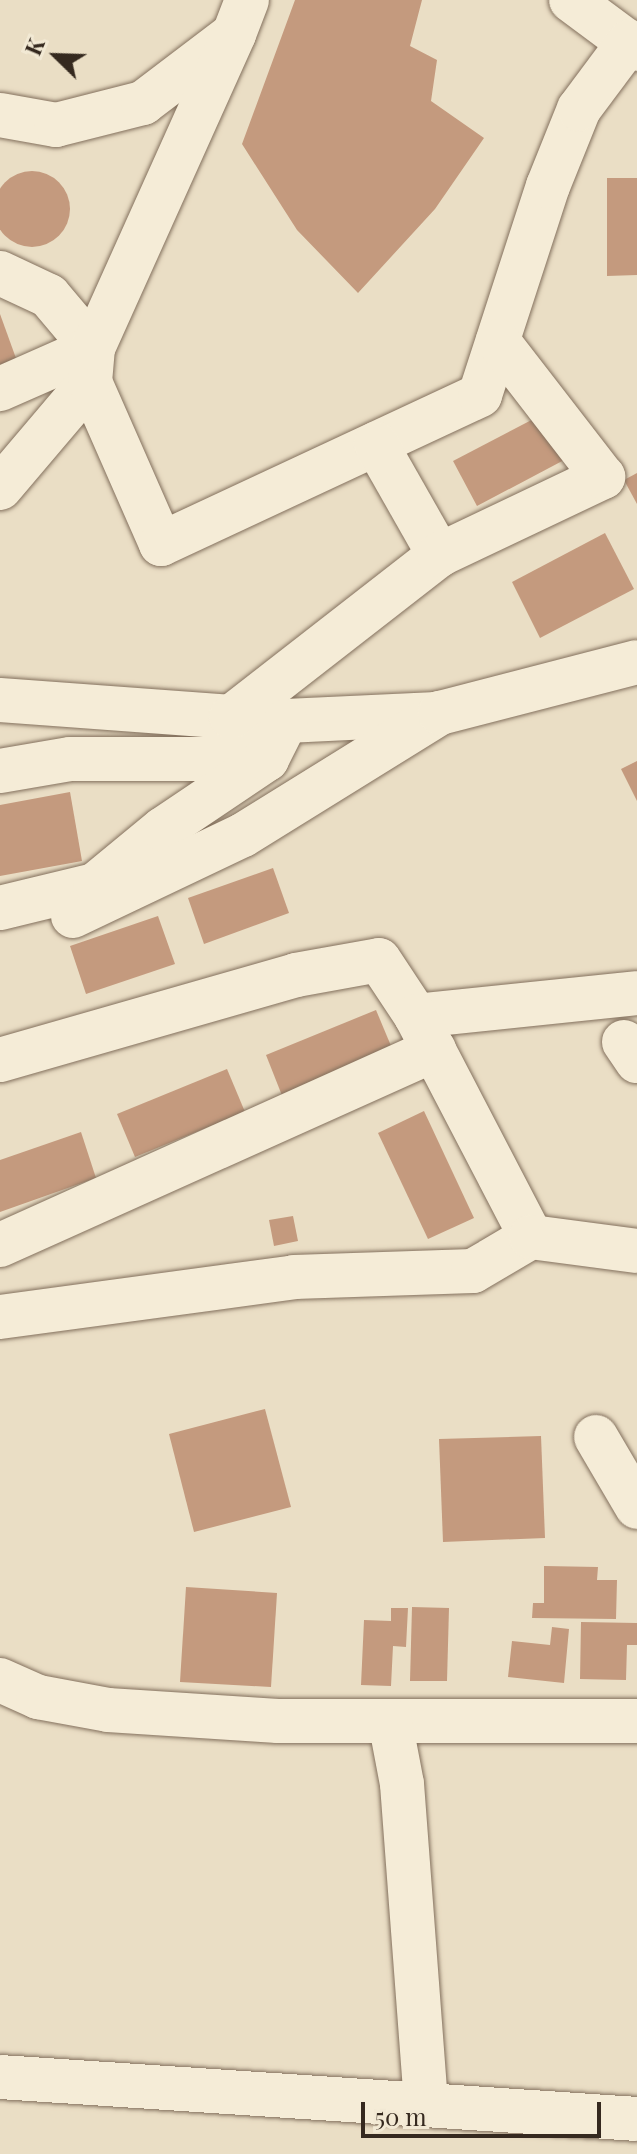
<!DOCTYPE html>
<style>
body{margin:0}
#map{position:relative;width:637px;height:2154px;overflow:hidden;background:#eadec5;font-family:"Playfair Display",serif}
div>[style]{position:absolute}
.building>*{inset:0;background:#c49a7e}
.round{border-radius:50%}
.roads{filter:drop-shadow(0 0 2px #83705d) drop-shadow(0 0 2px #83705d)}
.minor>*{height:44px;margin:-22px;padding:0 22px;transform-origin:22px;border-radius:22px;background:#f5ecd7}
span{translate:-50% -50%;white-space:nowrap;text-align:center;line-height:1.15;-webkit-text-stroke:6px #f2e9d4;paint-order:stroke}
.north{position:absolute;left:16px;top:16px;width:80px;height:80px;-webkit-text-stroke:6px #f2e9d4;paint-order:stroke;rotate:293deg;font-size:22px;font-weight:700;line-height:32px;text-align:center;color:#35291f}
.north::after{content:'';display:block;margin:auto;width:28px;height:36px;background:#35291f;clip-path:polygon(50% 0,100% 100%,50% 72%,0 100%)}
.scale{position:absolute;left:361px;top:2102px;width:240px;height:36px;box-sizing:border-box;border:4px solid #35291f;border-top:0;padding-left:10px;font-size:24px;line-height:28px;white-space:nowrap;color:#35291f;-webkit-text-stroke:6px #f2e9d4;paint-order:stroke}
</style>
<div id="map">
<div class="building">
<div style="clip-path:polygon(295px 0,422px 0,410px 46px,437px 60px,431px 101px,484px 138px,435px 209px,358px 293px,297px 230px,242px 144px)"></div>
<div class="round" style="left:-6px;top:171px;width:76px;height:76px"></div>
<div style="clip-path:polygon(607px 178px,637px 178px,637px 275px,607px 276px)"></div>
<div style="clip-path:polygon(0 314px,17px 361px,0 367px)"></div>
<div style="clip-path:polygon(543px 414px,566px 459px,477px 506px,453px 461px)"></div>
<div style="clip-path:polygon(637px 473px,637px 504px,624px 480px)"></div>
<div style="clip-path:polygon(605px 533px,634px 589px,540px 638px,512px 582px)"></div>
<div style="clip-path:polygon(637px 761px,637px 801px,621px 769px)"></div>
<div style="clip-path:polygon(70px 792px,82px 861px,0 876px,0 805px)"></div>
<div style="clip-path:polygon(273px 868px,289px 913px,204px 944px,188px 898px)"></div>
<div style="clip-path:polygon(158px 916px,175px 964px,86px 994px,70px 946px)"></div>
<div style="clip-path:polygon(376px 1010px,394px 1053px,283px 1098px,266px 1055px)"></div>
<div style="clip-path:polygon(227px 1069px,245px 1112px,135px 1157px,117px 1114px)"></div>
<div style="clip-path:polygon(424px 1111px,474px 1218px,428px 1239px,378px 1133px)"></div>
<div style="clip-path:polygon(81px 1132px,96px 1178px,0 1212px,0 1160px)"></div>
<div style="clip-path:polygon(293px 1216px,298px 1241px,274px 1246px,269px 1220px)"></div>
<div style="clip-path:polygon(265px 1409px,291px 1507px,194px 1532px,169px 1434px)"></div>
<div style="clip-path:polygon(541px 1436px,545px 1538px,443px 1542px,439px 1439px)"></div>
<div style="clip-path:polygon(544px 1566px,598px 1567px,597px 1580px,617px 1580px,616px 1619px,532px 1618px,533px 1603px,544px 1603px)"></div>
<div style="clip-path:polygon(186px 1587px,277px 1593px,271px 1687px,180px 1682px)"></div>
<div style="clip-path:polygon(412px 1607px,449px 1608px,447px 1681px,410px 1681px)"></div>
<div style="clip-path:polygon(391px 1608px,408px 1608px,406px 1647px,393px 1646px,391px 1686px,361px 1685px,364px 1620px,391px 1621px)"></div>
<div style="clip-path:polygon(581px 1622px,637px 1623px,637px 1645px,627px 1645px,626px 1680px,580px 1679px)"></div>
<div style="clip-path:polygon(552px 1627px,569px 1629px,564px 1683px,508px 1677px,512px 1641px,550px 1645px)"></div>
</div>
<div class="roads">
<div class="minor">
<div style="left:571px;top:0;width:82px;rotate:36.6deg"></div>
<div style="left:0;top:115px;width:57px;rotate:10.1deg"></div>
<div style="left:56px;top:125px;width:90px;rotate:-14.2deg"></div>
<div style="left:143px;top:103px;width:114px;rotate:-37.2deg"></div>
<div style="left:234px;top:34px;width:36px;rotate:-69deg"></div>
<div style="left:0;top:273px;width:54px;rotate:25.1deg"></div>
<div style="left:49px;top:296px;width:68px;rotate:49.8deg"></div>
<div style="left:93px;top:348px;width:102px;rotate:156.2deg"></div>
<div style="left:90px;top:382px;width:177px;rotate:66.3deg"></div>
<div style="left:161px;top:544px;width:352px;rotate:-25deg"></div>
<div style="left:480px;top:395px;width:220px;rotate:-72deg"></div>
<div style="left:548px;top:186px;width:83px;rotate:-68.1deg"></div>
<div style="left:579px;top:109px;width:84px;rotate:-53.3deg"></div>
<div style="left:376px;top:444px;width:128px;rotate:60.4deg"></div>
<div style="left:0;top:488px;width:139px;rotate:-49.7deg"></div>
<div style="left:90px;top:382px;width:34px;rotate:-85deg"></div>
<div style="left:93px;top:348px;width:344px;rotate:-65.8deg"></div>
<div style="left:0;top:700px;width:287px;rotate:4.2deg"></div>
<div style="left:286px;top:721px;width:151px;rotate:-2.7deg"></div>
<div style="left:231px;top:717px;width:264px;rotate:-37.9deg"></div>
<div style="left:439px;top:555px;width:182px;rotate:-25.4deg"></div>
<div style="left:603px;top:477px;width:172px;rotate:-127.7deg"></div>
<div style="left:0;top:771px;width:71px;rotate:-9.7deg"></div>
<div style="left:70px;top:759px;width:197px"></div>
<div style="left:0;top:908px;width:98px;rotate:-13.6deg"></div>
<div style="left:95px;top:885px;width:88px;rotate:-39.5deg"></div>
<div style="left:163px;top:829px;width:125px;rotate:-33.9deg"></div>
<div style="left:267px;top:759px;width:42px;rotate:-63.4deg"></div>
<div style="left:73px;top:916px;width:188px;rotate:-25.5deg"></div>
<div style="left:243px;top:835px;width:232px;rotate:-31.8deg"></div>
<div style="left:440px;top:713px;width:203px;rotate:-14.5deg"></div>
<div style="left:416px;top:1016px;width:222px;rotate:-5.9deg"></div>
<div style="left:624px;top:1042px;width:23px;rotate:56deg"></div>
<div style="left:0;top:1060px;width:308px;rotate:-16deg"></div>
<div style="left:296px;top:975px;width:84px;rotate:-10.2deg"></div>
<div style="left:379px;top:960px;width:67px;rotate:56.5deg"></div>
<div style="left:416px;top:1016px;width:249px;rotate:62.5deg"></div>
<div style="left:0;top:1245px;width:476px;rotate:-24.2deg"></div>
<div style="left:0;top:1317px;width:297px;rotate:-7.7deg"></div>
<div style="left:294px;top:1277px;width:179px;rotate:-1.9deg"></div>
<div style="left:473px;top:1271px;width:67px;rotate:-30.4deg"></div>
<div style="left:531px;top:1237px;width:107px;rotate:7.5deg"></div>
<div style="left:596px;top:1437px;width:81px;rotate:59.6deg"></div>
<div style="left:0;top:1680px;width:42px;rotate:24.1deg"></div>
<div style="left:38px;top:1697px;width:71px;rotate:10.5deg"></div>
<div style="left:108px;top:1710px;width:170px;rotate:3.7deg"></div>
<div style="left:278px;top:1721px;width:359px"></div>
<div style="left:390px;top:1721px;width:64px;rotate:79.2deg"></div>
<div style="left:402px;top:1784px;width:322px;rotate:85.7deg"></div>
<div style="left:0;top:2077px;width:638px;rotate:3.77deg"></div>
</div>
</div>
<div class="north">K</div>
<div class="scale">50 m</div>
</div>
